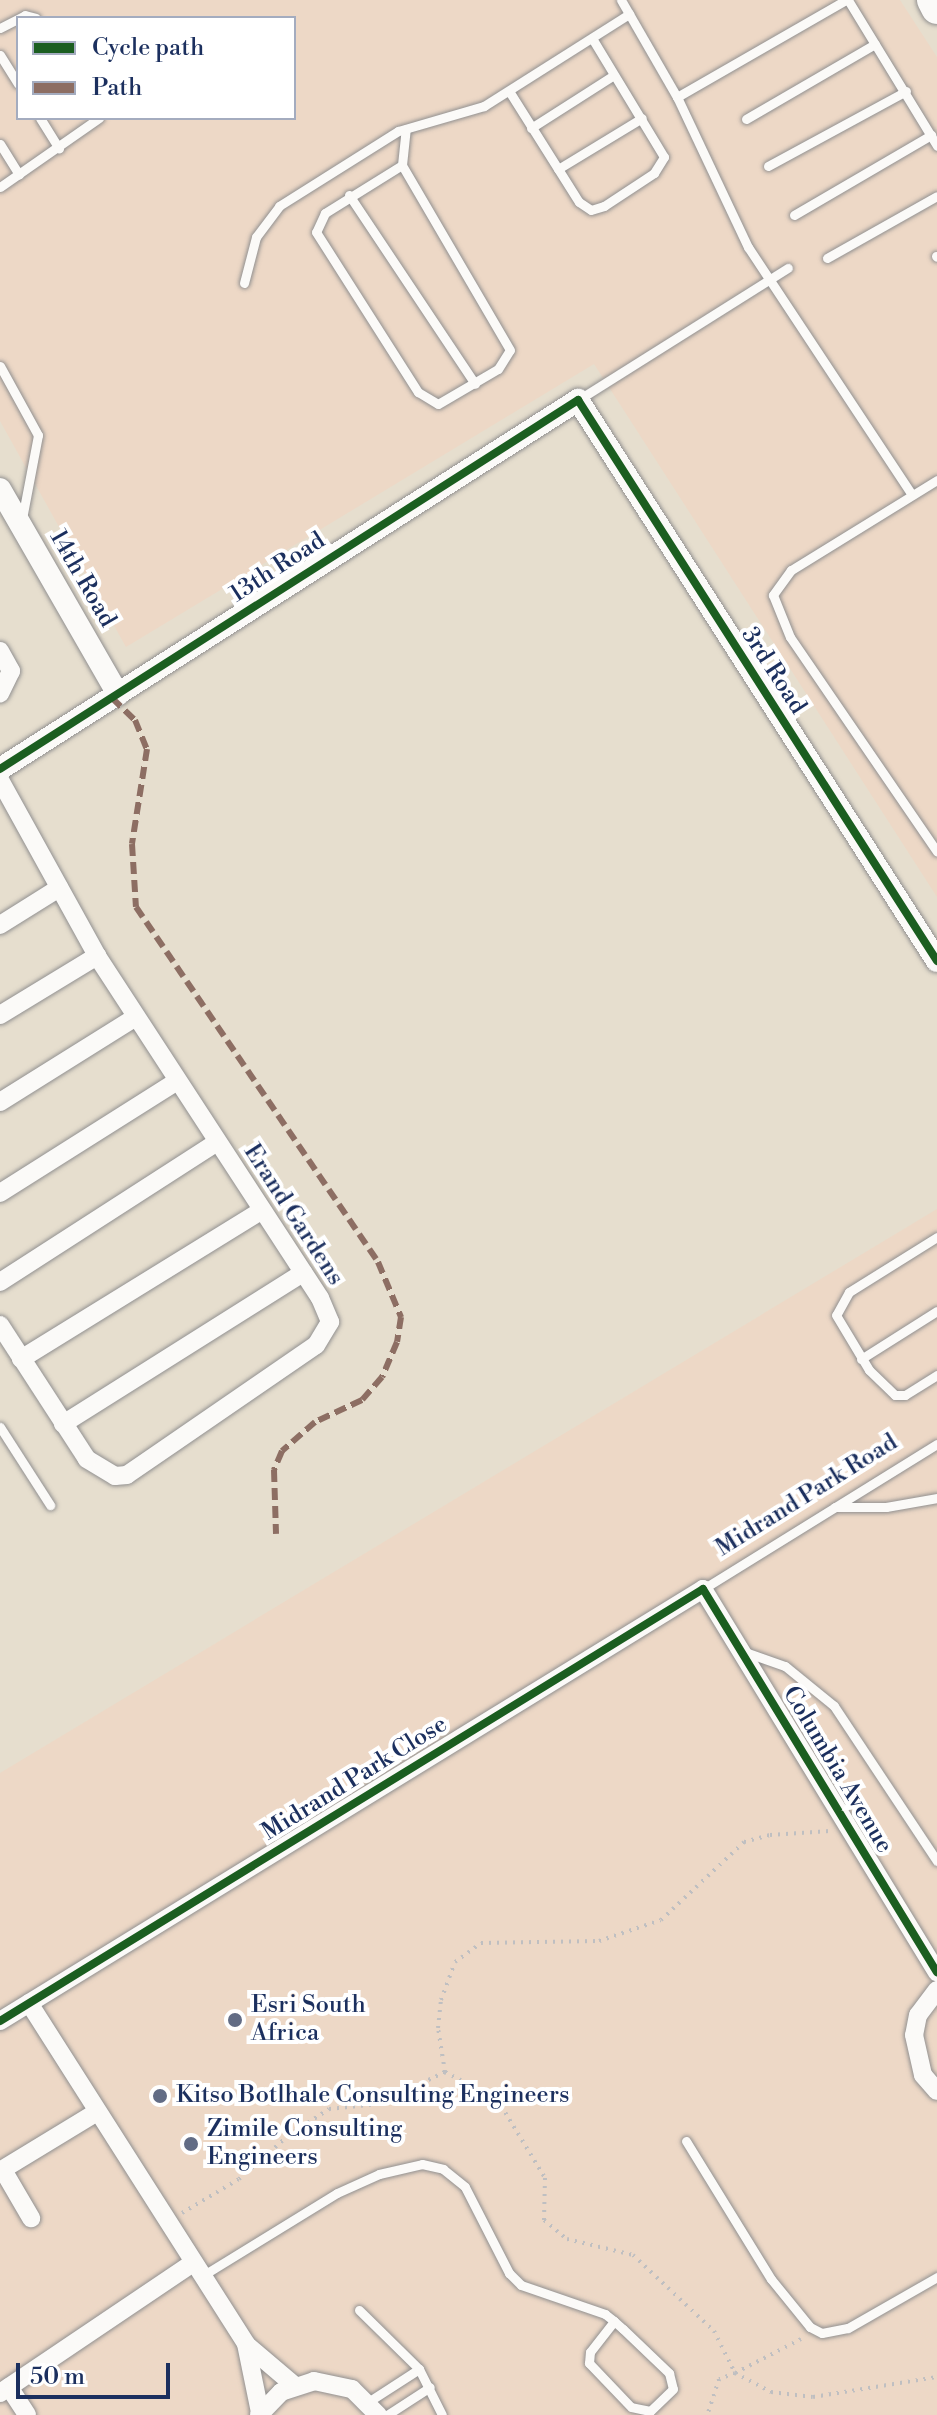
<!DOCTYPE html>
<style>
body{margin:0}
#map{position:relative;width:937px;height:2415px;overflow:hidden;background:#e6dece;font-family:"Libre Bodoni",serif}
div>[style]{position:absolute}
.built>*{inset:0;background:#edd8c6}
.path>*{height:4px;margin-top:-2px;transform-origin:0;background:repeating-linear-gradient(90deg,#bfbfc1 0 2px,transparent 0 8px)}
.roads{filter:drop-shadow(0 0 2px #919090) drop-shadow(0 0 2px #919090)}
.service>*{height:9px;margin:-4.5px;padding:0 4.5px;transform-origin:4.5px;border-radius:4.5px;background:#fbfaf8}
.minor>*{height:18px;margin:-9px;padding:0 9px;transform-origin:9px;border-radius:9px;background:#fbfaf8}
.tertiary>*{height:22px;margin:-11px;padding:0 11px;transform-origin:11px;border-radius:11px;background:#fbfaf8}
.motorway>*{height:32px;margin:-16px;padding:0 16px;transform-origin:16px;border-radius:16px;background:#fbfaf8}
.quiet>*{height:6px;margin-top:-3px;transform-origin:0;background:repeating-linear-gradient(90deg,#8d6e63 0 12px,transparent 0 18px)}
.cycleway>*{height:8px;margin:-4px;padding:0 4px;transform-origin:4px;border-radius:4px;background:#1b5e20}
.dots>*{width:22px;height:22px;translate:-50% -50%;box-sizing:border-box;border:4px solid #fff;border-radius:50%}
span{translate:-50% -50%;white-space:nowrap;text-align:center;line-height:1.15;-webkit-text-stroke:8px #fff;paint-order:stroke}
.street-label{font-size:24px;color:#1b2f5e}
.poi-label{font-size:24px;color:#1b2f5e}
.left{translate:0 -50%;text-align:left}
.legend{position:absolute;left:16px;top:16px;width:280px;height:104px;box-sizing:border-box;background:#fff;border:2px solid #a4acbf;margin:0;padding:10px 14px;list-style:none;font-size:24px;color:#1b2f5e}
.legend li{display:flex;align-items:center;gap:16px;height:40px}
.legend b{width:40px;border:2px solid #a4acbf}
.scale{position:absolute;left:16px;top:2363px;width:154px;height:36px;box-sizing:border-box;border:4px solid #1b2f5e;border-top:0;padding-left:10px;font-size:24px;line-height:28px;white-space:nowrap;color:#1b2f5e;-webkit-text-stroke:6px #fff;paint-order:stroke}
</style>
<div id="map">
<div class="built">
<div style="clip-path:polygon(evenodd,0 0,900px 0,937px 57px,937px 897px,594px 364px,126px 647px,0 421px,0 0,18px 18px,294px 18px,294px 118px,18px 118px,18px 18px)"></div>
<div style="clip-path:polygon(937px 1209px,937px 2415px,0 2415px,0 1773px)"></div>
</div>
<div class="path">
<div style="left:445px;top:2072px;width:45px;rotate:-99deg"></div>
<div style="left:438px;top:2028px;width:28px;rotate:-84deg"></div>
<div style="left:441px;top:2000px;width:40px;rotate:-69.8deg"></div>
<div style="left:455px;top:1962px;width:32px;rotate:-36deg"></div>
<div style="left:481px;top:1943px;width:118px;rotate:-1deg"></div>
<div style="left:599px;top:1941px;width:65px;rotate:-18.7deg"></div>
<div style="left:661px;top:1920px;width:114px;rotate:-43.2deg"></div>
<div style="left:744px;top:1842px;width:27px;rotate:-15deg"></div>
<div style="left:770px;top:1835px;width:60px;rotate:-3.8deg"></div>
<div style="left:182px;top:2213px;width:66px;rotate:-30.8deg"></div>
<div style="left:239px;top:2179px;width:65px;rotate:-41.3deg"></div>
<div style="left:288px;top:2136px;width:49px;rotate:-33.4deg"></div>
<div style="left:329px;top:2109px;width:49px;rotate:-5.8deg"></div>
<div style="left:378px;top:2104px;width:74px;rotate:-25.5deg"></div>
<div style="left:445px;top:2072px;width:59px;rotate:27.4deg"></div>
<div style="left:497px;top:2099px;width:92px;rotate:58.7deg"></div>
<div style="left:545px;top:2178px;width:42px;rotate:91.4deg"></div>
<div style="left:544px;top:2220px;width:30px;rotate:40deg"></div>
<div style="left:567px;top:2239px;width:68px;rotate:13.6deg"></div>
<div style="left:633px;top:2255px;width:111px;rotate:43.2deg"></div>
<div style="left:714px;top:2331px;width:47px;rotate:63.4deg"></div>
<div style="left:735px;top:2373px;width:17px;rotate:159deg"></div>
<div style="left:719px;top:2379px;width:38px;rotate:108deg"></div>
<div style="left:801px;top:2339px;width:74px;rotate:152.7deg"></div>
<div style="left:735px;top:2373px;width:41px;rotate:27.8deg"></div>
<div style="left:771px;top:2392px;width:42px;rotate:6.8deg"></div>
<div style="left:813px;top:2397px;width:126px;rotate:-9.2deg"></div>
</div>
<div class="roads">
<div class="service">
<div style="left:621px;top:0;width:112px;rotate:60deg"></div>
<div style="left:677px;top:97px;width:166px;rotate:64.7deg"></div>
<div style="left:748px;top:247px;width:297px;rotate:56.5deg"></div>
<div style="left:848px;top:0;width:171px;rotate:58.6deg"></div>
<div style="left:0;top:28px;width:28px;rotate:-27deg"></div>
<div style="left:25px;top:15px;width:11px;rotate:15deg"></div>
<div style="left:0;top:55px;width:34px;rotate:58deg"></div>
<div style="left:509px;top:91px;width:131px;rotate:57.8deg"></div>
<div style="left:579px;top:202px;width:14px;rotate:34deg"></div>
<div style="left:591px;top:210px;width:14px;rotate:-17deg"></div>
<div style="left:604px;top:206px;width:60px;rotate:-33.4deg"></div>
<div style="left:654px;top:173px;width:19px;rotate:-58deg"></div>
<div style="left:664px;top:157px;width:139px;rotate:-121.2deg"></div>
<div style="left:677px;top:97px;width:195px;rotate:-29.9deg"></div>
<div style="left:40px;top:118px;width:36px;rotate:58deg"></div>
<div style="left:746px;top:119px;width:149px;rotate:-30.2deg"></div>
<div style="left:531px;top:128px;width:98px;rotate:-32.6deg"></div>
<div style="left:0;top:144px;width:36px;rotate:58deg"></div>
<div style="left:402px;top:165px;width:91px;rotate:148.1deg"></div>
<div style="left:325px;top:213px;width:21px;rotate:115deg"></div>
<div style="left:316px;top:232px;width:190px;rotate:57.5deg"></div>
<div style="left:418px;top:392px;width:23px;rotate:31deg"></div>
<div style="left:438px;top:404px;width:69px;rotate:-30.3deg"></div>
<div style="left:498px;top:369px;width:22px;rotate:-58deg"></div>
<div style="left:510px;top:350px;width:214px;rotate:-120.3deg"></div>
<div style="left:402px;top:165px;width:36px;rotate:-84deg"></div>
<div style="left:768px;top:166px;width:157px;rotate:-28.5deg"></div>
<div style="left:558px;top:169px;width:98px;rotate:-31.3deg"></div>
<div style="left:0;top:187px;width:121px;rotate:-34.9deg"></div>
<div style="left:349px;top:195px;width:227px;rotate:56.3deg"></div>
<div style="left:794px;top:215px;width:159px;rotate:-30.3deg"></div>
<div style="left:936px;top:256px;width:1px;rotate:45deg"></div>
<div style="left:827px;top:258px;width:126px;rotate:-29.4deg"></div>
<div style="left:244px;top:283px;width:48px;rotate:-75.4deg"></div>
<div style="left:256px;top:237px;width:39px;rotate:-53deg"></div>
<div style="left:279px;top:206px;width:141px;rotate:-32.2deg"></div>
<div style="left:398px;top:131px;width:90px;rotate:-16.2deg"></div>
<div style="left:484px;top:106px;width:172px;rotate:-32.4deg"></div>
<div style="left:0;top:366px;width:79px;rotate:61.2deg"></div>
<div style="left:38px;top:435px;width:86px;rotate:100.8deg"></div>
<div style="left:578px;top:400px;width:248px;rotate:-32.2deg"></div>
<div style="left:937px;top:480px;width:172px;rotate:148.3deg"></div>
<div style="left:791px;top:570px;width:31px;rotate:126deg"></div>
<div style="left:773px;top:595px;width:45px;rotate:68deg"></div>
<div style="left:790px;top:637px;width:260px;rotate:55.6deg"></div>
<div style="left:937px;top:1237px;width:104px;rotate:148deg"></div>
<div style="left:849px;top:1292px;width:26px;rotate:119deg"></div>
<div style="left:836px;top:1315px;width:64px;rotate:59deg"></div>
<div style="left:869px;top:1370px;width:36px;rotate:44deg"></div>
<div style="left:895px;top:1395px;width:10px"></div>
<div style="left:905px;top:1395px;width:38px;rotate:-32deg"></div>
<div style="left:861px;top:1359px;width:90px;rotate:-32.3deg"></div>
<div style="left:0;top:1427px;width:93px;rotate:57.3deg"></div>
<div style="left:835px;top:1507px;width:51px"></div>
<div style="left:886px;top:1507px;width:52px;rotate:-10deg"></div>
<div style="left:703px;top:1589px;width:275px;rotate:-31.8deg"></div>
<div style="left:745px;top:1652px;width:42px;rotate:19.3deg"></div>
<div style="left:785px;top:1666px;width:63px;rotate:39.2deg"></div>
<div style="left:834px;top:1706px;width:186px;rotate:56.4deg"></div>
<div style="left:686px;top:2141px;width:162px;rotate:58.4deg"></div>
<div style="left:771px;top:2279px;width:62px;rotate:50.9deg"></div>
<div style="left:810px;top:2327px;width:13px;rotate:27deg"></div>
<div style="left:822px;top:2333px;width:26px;rotate:-11deg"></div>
<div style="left:848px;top:2328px;width:103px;rotate:-29.8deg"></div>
<div style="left:202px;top:2276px;width:158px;rotate:-31.6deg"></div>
<div style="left:337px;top:2193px;width:46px;rotate:-24.3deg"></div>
<div style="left:379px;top:2174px;width:44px;rotate:-13.1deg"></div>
<div style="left:422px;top:2164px;width:22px;rotate:13deg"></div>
<div style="left:443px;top:2169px;width:28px;rotate:39deg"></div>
<div style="left:465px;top:2187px;width:97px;rotate:62.9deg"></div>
<div style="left:509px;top:2273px;width:17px;rotate:45deg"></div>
<div style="left:521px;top:2285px;width:89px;rotate:19deg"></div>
<div style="left:605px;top:2314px;width:11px;rotate:38deg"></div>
<div style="left:614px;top:2321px;width:12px;rotate:42deg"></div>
<div style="left:623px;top:2329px;width:64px;rotate:43.7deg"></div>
<div style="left:669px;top:2373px;width:16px;rotate:76deg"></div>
<div style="left:673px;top:2389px;width:32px;rotate:136deg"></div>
<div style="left:650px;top:2411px;width:19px;rotate:-168deg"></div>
<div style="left:631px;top:2407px;width:61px;rotate:-133.7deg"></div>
<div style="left:589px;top:2363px;width:11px;rotate:-85deg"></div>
<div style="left:590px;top:2352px;width:39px;rotate:-52deg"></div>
<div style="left:359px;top:2310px;width:84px;rotate:44.5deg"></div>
<div style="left:419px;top:2369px;width:51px;rotate:63.4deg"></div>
<div style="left:368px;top:2402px;width:61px;rotate:-32.9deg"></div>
<div style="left:387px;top:2415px;width:51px;rotate:-33.1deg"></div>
</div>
<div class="minor">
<div style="left:0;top:651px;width:23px;rotate:61deg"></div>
<div style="left:11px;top:671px;width:25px;rotate:116deg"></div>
<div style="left:0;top:780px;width:201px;rotate:61.1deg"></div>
<div style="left:97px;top:956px;width:408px;rotate:56.9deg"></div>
<div style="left:320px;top:1298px;width:26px;rotate:67deg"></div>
<div style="left:330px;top:1322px;width:27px;rotate:121deg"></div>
<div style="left:316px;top:1345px;width:229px;rotate:145.5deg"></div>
<div style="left:127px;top:1475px;width:12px;rotate:175deg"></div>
<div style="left:115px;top:1476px;width:33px;rotate:-149deg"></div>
<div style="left:87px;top:1459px;width:160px;rotate:-123deg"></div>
<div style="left:0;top:925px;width:70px;rotate:-32.1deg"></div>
<div style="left:0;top:1015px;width:114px;rotate:-31.3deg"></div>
<div style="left:0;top:1102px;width:160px;rotate:-32deg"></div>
<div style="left:0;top:1193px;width:209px;rotate:-32.3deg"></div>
<div style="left:0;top:1282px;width:258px;rotate:-32.8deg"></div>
<div style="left:21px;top:1359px;width:283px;rotate:-31.7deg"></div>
<div style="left:63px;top:1424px;width:284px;rotate:-32.2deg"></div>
<div style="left:937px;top:1990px;width:31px;rotate:127deg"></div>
<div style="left:918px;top:2015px;width:20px;rotate:101deg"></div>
<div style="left:914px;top:2035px;width:41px;rotate:77.3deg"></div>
<div style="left:923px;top:2075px;width:21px;rotate:49deg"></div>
<div style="left:29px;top:2003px;width:404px;rotate:57.5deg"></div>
<div style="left:246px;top:2344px;width:69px;rotate:78.4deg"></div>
<div style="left:0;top:2021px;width:825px;rotate:-31.57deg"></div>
<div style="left:703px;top:1589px;width:449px;rotate:58.6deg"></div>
<div style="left:3px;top:2170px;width:56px;rotate:59.7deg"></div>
<div style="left:0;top:2171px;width:114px;rotate:-31.3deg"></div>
<div style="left:248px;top:2346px;width:60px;rotate:40.3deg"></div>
<div style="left:9px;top:2387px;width:33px;rotate:57deg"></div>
<div style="left:0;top:2393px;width:233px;rotate:-34deg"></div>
<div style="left:259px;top:2415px;width:32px;rotate:-46deg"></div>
<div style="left:281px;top:2392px;width:35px;rotate:-18deg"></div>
<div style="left:314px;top:2381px;width:39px;rotate:12deg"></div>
<div style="left:352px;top:2389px;width:37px;rotate:45deg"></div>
</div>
<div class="tertiary">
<div style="left:0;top:489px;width:237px;rotate:60.1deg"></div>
<div style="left:0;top:769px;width:686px;rotate:-32.55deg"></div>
<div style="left:578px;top:400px;width:666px;rotate:57.38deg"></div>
</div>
<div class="motorway">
<div style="left:933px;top:0;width:9px;rotate:63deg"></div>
</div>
</div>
<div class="quiet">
<div style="left:112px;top:698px;width:32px;rotate:44deg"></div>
<div style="left:135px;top:720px;width:31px;rotate:68deg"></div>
<div style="left:147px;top:749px;width:96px;rotate:99deg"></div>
<div style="left:132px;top:844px;width:63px;rotate:86.4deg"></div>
<div style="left:136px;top:907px;width:430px;rotate:55.7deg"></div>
<div style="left:378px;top:1262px;width:60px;rotate:67.3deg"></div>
<div style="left:401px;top:1317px;width:25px;rotate:99deg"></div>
<div style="left:397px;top:1342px;width:38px;rotate:113deg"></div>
<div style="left:382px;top:1377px;width:30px;rotate:131deg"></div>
<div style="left:362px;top:1400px;width:52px;rotate:154.9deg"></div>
<div style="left:315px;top:1422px;width:44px;rotate:138.7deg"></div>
<div style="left:282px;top:1451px;width:21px;rotate:113deg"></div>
<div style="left:274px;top:1470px;width:64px;rotate:88.2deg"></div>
</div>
<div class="cycleway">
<div style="left:0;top:769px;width:686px;rotate:-32.55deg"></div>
<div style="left:578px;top:400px;width:666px;rotate:57.38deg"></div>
<div style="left:0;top:2021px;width:825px;rotate:-31.57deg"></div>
<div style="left:703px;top:1589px;width:449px;rotate:58.6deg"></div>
</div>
<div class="dots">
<div style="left:235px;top:2020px;background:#626c85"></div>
<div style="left:160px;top:2096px;background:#626c85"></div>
<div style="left:191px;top:2144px;background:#626c85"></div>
</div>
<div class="street-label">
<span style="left:278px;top:568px;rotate:-33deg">13th Road</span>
<span style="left:82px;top:579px;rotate:60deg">14th Road</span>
<span style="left:773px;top:671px;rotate:57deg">3rd Road</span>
<span style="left:293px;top:1215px;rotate:57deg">Erand Gardens</span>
<span style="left:807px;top:1496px;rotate:-32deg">Midrand Park Road</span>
<span style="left:837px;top:1770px;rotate:59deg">Columbia Avenue</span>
<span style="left:355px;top:1779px;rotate:-32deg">Midrand Park Close</span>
</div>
<div class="poi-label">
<span class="left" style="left:251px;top:2020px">Esri South<br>Africa</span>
<span class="left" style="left:176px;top:2096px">Kitso Botlhale Consulting Engineers</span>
<span class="left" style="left:207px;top:2144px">Zimile Consulting<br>Engineers</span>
</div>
<ul class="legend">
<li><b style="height:10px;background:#1b5e20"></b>Cycle path</li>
<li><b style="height:10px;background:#8d6e63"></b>Path</li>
</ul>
<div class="scale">50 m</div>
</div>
